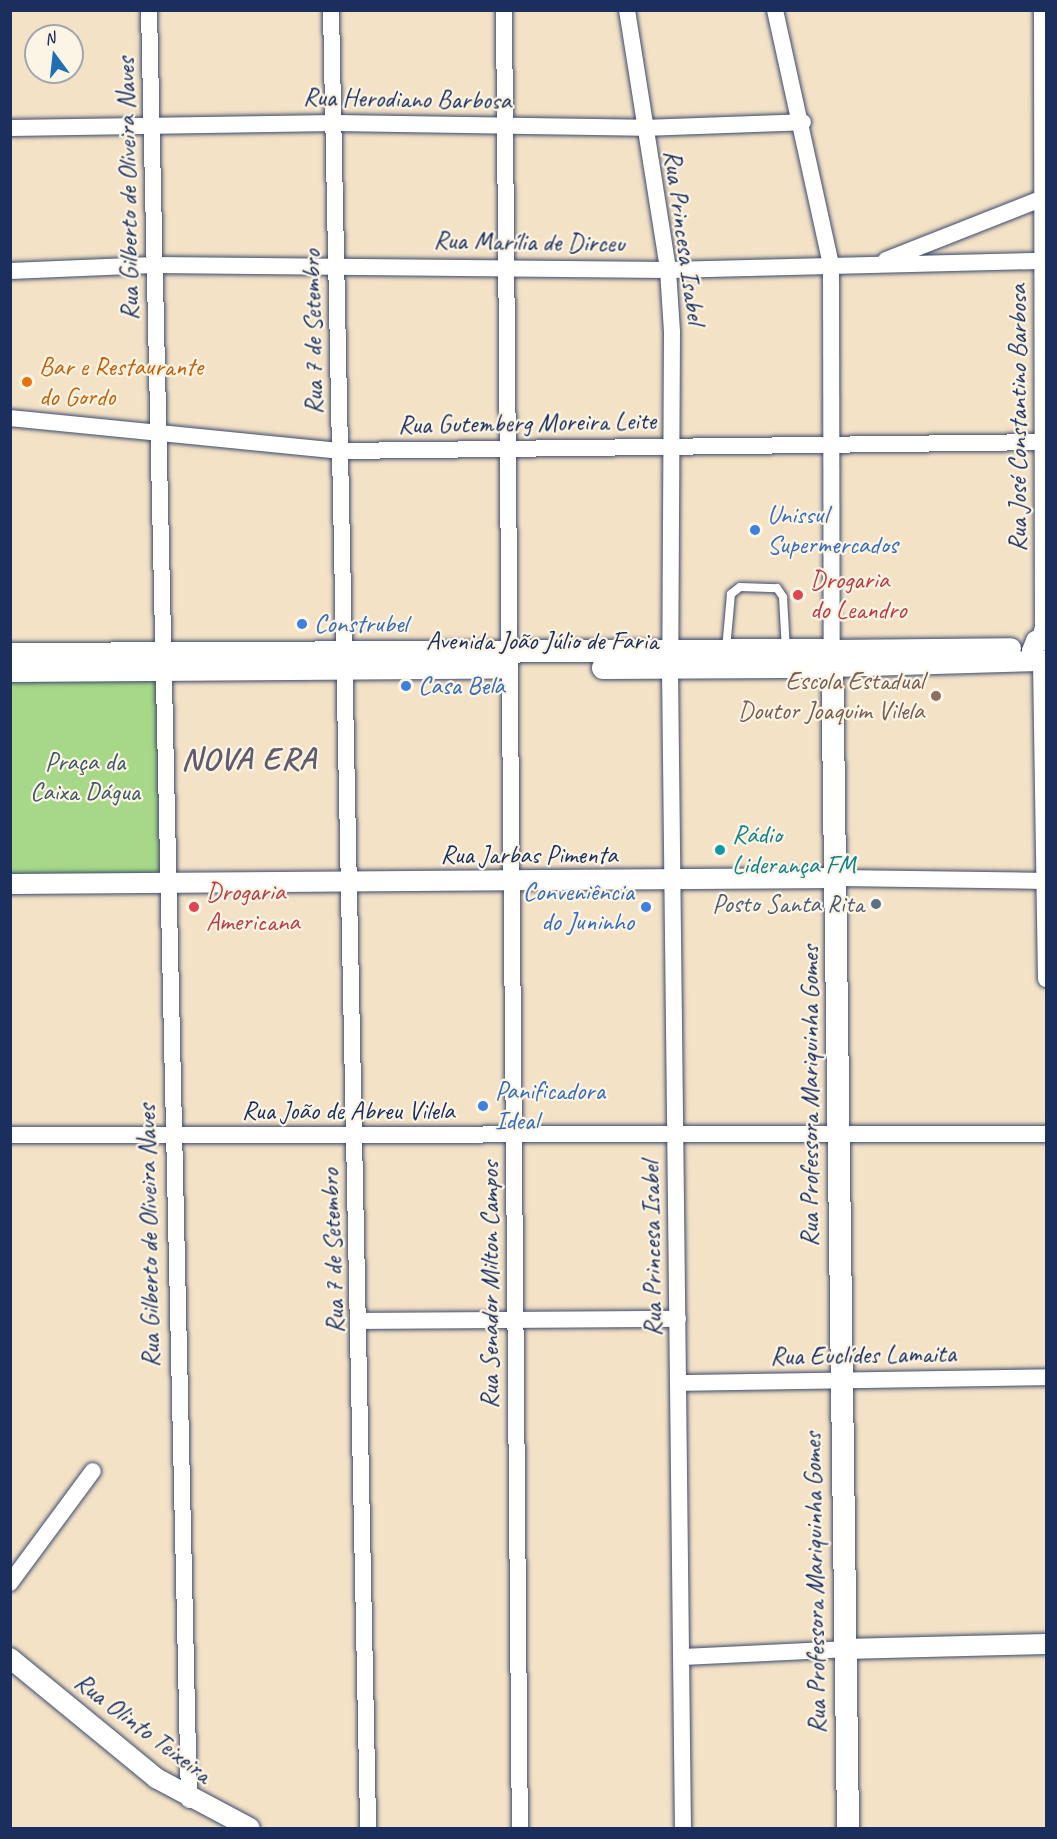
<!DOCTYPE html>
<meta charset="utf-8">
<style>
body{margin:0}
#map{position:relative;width:1057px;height:1839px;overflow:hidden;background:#f4e2c6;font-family:Caveat,sans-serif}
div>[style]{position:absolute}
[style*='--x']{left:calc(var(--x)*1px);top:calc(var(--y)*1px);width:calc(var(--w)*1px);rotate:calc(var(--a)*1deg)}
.green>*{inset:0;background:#a6d887}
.roads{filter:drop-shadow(0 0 2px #3c4a6e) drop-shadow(0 0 2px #3c4a6e)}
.service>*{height:8px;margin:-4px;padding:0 4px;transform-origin:4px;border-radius:4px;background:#fff}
.minor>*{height:16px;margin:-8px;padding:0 8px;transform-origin:8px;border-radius:8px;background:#fff}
.tertiary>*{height:20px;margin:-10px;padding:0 10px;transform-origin:10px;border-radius:10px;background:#fff}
.secondary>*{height:22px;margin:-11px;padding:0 11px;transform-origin:11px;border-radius:11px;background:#fff}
.dots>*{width:16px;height:16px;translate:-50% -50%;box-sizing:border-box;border:3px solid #fcf5e5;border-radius:50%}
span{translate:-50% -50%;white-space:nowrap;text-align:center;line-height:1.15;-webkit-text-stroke:4.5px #fcf5e5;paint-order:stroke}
.street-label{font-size:26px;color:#1b2f5e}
.food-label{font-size:26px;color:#c56008}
.left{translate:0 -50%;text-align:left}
.shop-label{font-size:26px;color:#366cbe}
.right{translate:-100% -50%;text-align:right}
.health-label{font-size:26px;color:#be3a42}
.education-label{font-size:26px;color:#785e54}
.park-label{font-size:26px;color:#3e5968}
.culture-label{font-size:26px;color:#0d838f}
.service-label{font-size:26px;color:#4e5e75}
.district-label{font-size:32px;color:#615c6d;font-weight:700;letter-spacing:1.5px}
.frame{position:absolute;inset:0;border:12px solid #1b2f5e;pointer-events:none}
.north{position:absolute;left:24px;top:24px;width:60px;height:60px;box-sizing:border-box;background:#fcf5e5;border:2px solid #a2a6af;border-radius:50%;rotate:345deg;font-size:16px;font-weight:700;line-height:24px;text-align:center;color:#1b2f5e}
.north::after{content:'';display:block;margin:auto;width:21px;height:27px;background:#1f6fb2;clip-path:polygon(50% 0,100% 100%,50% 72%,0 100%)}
</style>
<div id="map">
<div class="green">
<div style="clip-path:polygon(11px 674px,159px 676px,160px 881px,11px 878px)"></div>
</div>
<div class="roads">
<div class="service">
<div style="--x:726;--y:649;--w:55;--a:-84.8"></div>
<div style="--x:731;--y:594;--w:11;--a:-38"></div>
<div style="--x:740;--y:587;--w:37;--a:2"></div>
<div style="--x:777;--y:588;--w:11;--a:56"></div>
<div style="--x:783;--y:597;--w:53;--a:86.8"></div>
</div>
<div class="minor">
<div style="--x:149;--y:10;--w:1790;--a:88.72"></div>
<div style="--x:331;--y:10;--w:1818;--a:88.83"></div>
<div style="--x:504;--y:10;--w:1818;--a:89.5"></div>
<div style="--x:627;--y:10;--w:263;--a:81"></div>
<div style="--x:668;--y:270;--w:62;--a:86.3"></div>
<div style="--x:672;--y:332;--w:336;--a:90.3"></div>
<div style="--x:670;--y:668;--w:1160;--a:89.36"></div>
<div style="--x:775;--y:10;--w:261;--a:77.6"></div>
<div style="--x:831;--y:265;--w:385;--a:89.9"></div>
<div style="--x:1042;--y:10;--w:615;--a:89.91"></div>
<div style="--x:10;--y:128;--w:325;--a:-0.9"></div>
<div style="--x:335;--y:123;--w:308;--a:0.9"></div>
<div style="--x:643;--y:128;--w:160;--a:-2.1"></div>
<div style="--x:886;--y:260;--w:172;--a:-21.5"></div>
<div style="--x:10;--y:271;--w:144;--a:-2.4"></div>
<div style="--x:154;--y:265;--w:514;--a:0.56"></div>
<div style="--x:668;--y:270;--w:378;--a:-1.4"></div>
<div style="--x:10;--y:418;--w:333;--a:5.7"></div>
<div style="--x:341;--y:451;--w:705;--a:-0.73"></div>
<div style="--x:1041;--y:662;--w:317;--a:89.1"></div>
<div style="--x:838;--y:878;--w:208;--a:0.8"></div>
<div style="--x:10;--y:1135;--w:1036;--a:-0.06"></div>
<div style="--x:360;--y:1321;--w:318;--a:-0.4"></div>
<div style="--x:680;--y:1383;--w:366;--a:-0.9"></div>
<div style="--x:10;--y:1583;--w:139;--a:-53.5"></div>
<div style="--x:683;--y:1657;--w:161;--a:-2.8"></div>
</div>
<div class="tertiary">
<div style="--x:1042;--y:639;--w:16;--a:-76"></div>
<div style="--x:832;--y:650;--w:179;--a:-0.6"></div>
<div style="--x:1046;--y:661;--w:10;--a:-169"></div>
<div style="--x:1036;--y:659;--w:9;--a:-117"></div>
<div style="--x:1032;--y:651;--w:11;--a:-68"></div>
<div style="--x:1036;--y:641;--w:10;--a:-6"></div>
<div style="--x:832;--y:667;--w:206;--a:-1.7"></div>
<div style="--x:10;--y:884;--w:828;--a:-0.42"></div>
<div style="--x:844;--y:1649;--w:202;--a:-1.4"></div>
<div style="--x:10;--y:1658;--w:189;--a:39.4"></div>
<div style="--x:156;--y:1778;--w:106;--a:28"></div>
</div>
<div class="secondary">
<div style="--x:10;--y:654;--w:822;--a:-0.28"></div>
<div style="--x:832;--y:650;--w:1178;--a:89.22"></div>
<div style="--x:603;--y:668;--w:229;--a:-0.3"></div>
<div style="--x:10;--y:671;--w:491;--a:-0.4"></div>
</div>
</div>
<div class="dots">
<div style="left:27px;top:382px;background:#e8710a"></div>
<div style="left:755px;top:530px;background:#3f7fe0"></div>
<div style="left:798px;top:595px;background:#e0444e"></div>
<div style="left:302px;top:624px;background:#3f7fe0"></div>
<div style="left:406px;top:686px;background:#3f7fe0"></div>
<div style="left:936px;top:696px;background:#8d6e63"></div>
<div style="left:720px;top:850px;background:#0f9aa8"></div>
<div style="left:876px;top:904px;background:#5c6f8a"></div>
<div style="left:194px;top:907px;background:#e0444e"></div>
<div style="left:646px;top:907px;background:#3f7fe0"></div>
<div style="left:483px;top:1106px;background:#3f7fe0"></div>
</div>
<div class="street-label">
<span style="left:407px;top:99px;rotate:1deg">Rua Herodiano Barbosa</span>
<span style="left:128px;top:189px;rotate:-91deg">Rua Gilberto de Oliveira Naves</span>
<span style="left:684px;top:237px;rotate:82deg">Rua Princesa Isabel</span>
<span style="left:529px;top:242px;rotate:1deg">Rua Marília de Dirceu</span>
<span style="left:313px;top:332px;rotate:-91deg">Rua 7 de Setembro</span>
<span style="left:1018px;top:418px;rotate:-90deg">Rua José Constantino Barbosa</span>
<span style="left:527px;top:423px;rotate:-1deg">Rua Gutemberg Moreira Leite</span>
<span style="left:542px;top:641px">Avenida João Júlio de Faria</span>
<span style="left:529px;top:855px">Rua Jarbas Pimenta</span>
<span style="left:810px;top:1096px;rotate:-90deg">Rua Professora Mariquinha Gomes</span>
<span style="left:348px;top:1111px">Rua João de Abreu Vilela</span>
<span style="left:149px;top:1236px;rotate:-91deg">Rua Gilberto de Oliveira Naves</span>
<span style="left:652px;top:1249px;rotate:-91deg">Rua Princesa Isabel</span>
<span style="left:333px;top:1251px;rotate:-92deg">Rua 7 de Setembro</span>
<span style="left:490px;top:1285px;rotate:-90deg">Rua Senador Milton Campos</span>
<span style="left:863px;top:1355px;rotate:-1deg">Rua Euclídes Lamaita</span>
<span style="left:815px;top:1583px;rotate:-91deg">Rua Professora Mariquinha Gomes</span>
<span style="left:143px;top:1728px;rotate:37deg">Rua Olinto Teixeira</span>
</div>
<div class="food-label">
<span class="left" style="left:39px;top:382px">Bar e Restaurante<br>do Gordo</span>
</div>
<div class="shop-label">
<span class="left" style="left:767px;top:530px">Unissul<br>Supermercados</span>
<span class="left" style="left:314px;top:624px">Construbel</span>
<span class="left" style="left:418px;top:686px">Casa Bela</span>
<span class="right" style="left:634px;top:907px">Conveniência<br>do Juninho</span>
<span class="left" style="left:495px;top:1106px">Panificadora<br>Ideal</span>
</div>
<div class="health-label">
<span class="left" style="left:810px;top:595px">Drogaria<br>do Leandro</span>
<span class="left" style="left:206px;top:907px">Drogaria<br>Americana</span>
</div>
<div class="education-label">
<span class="right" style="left:924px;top:696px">Escola Estadual<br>Doutor Joaquim Vilela</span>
</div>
<div class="park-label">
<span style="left:85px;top:777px">Praça da<br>Caixa Dágua</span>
</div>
<div class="culture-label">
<span class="left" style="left:732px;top:850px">Rádio<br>Liderança FM</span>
</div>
<div class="service-label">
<span class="right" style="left:864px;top:904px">Posto Santa Rita</span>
</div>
<div class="district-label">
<span style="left:249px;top:759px">NOVA ERA</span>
</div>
<div class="frame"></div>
<div class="north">N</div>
</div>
